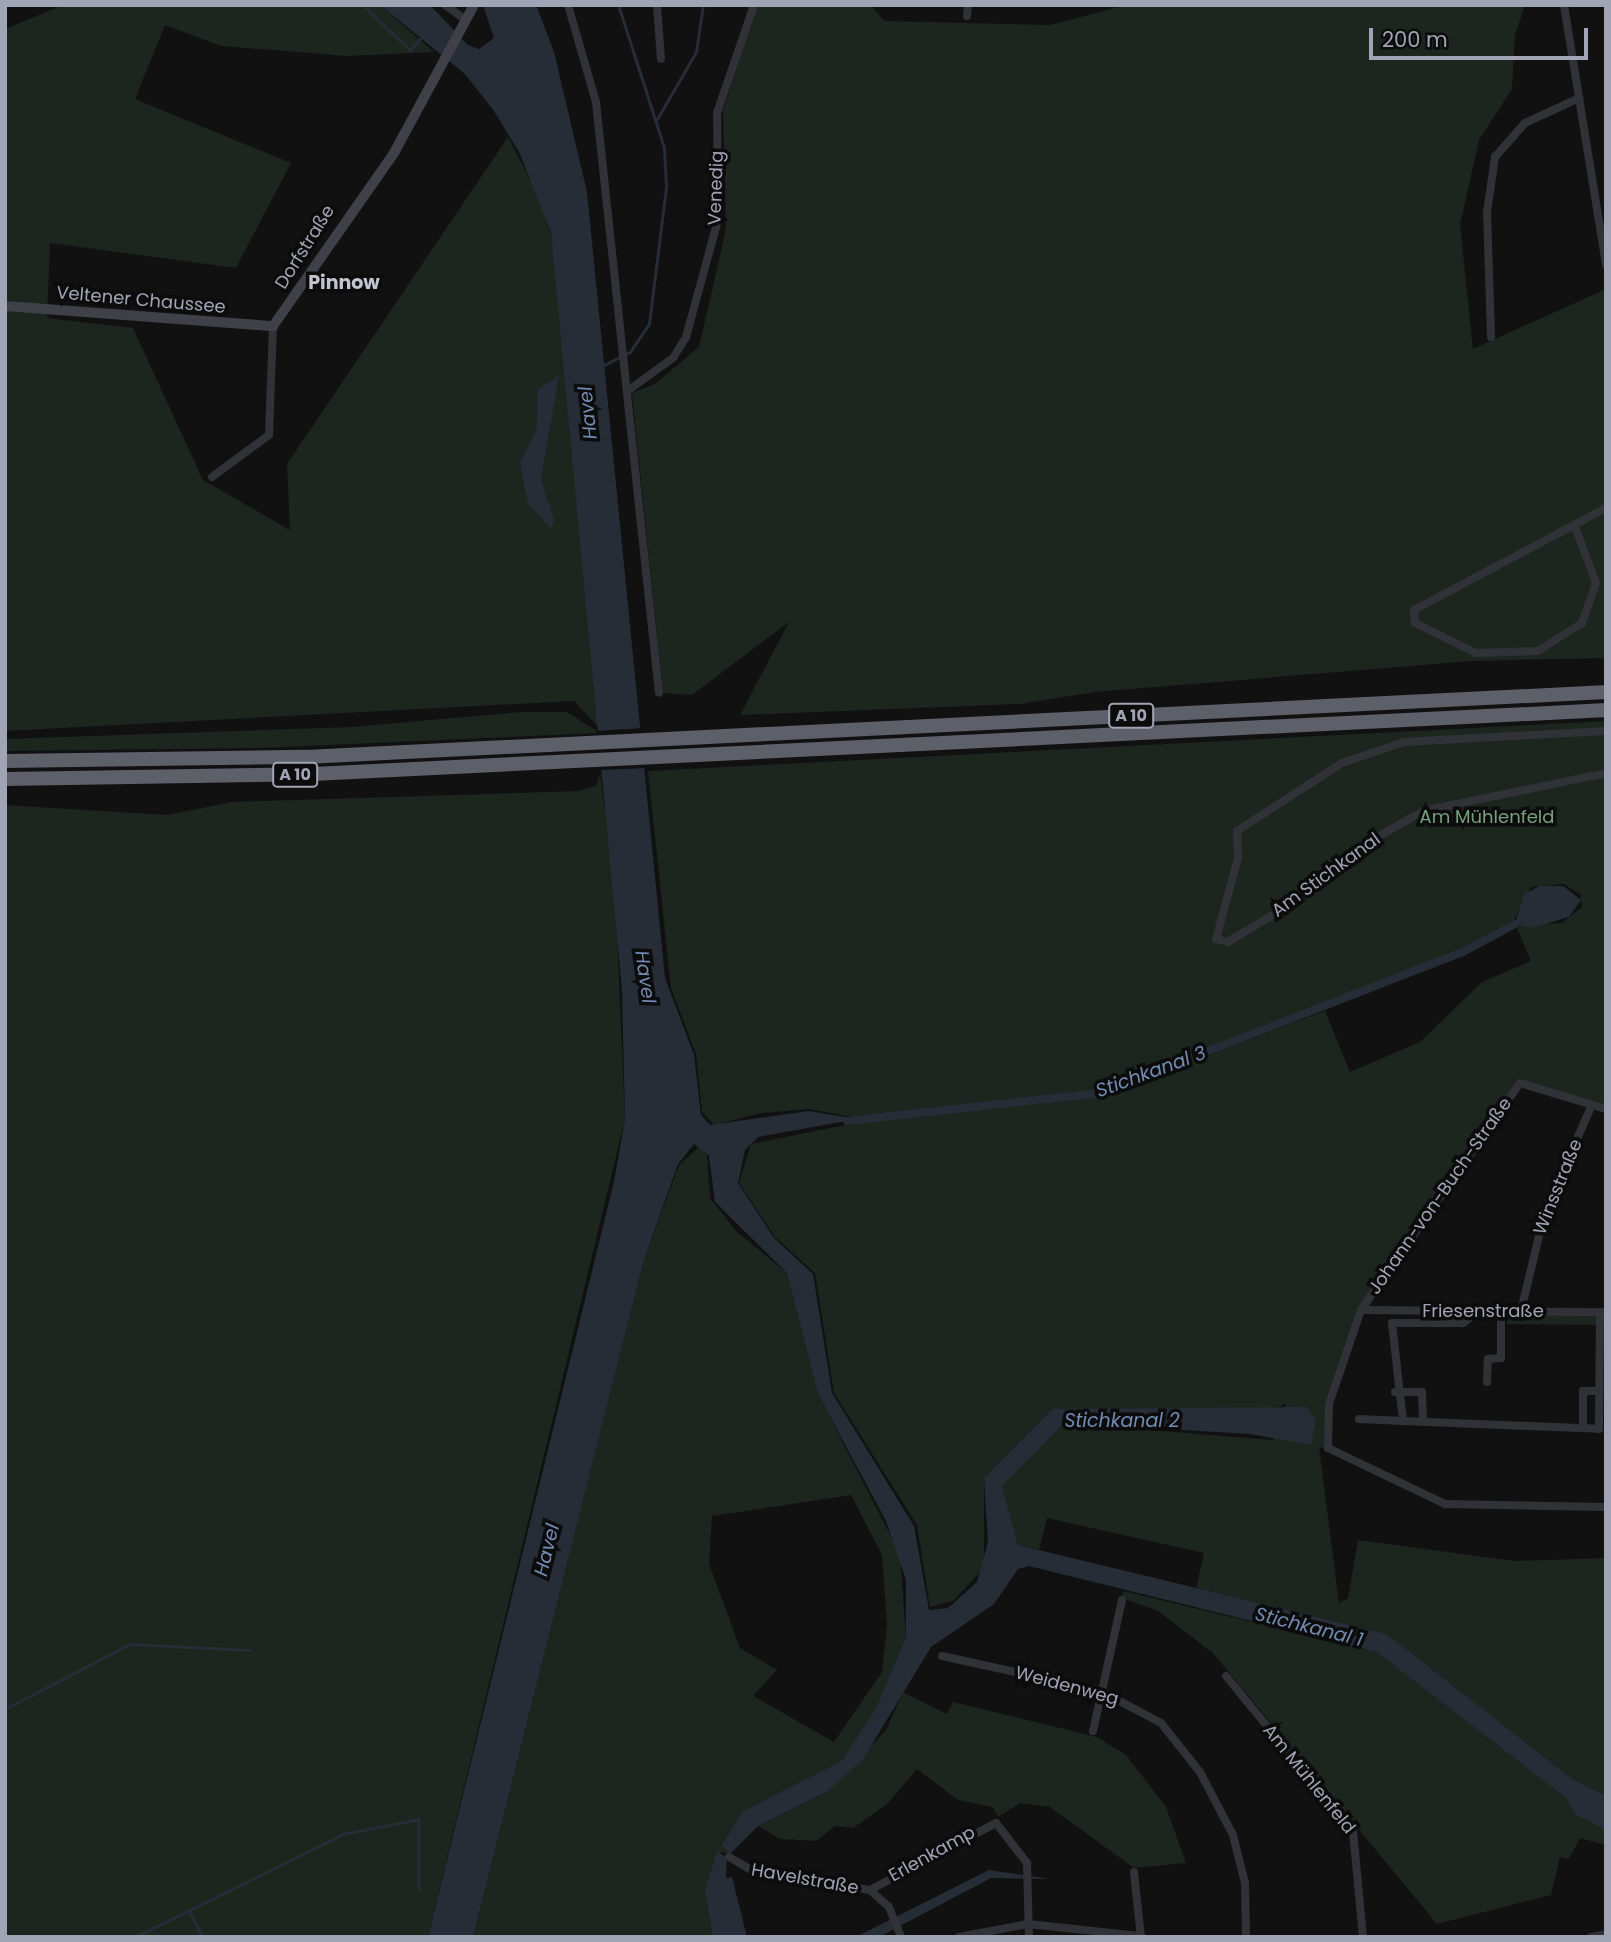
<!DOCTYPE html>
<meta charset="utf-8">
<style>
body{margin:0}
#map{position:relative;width:1611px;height:1942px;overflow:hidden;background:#111112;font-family:Poppins,sans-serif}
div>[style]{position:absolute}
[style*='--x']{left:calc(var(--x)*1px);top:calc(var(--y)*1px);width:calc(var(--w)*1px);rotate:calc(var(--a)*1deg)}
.green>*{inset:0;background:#1d251f}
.water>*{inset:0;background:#262d37}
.pier>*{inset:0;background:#111112}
.stream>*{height:2.5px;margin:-1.25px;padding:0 1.25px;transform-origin:1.25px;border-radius:1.25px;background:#262d37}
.canal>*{height:8px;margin:-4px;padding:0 4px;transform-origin:4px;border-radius:4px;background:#262d37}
.street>*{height:8px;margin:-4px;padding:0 4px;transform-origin:4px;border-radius:4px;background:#313238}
.secondary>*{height:10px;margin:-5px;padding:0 5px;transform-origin:5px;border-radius:5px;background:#3f4048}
.highway>*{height:14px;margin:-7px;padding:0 7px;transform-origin:7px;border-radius:7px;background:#5d5f69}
span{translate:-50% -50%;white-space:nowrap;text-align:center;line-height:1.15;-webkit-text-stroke:7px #0c0c0d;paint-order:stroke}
.shield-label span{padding:2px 5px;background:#0c0c0d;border:2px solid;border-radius:5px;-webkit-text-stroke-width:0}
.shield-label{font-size:16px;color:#a1a4b4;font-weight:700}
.street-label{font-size:18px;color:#a1a4b4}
.park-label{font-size:18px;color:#76a17f}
.neighbourhood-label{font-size:19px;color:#c2c4d0;font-weight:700}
.water-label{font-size:19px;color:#748cb3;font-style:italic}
.frame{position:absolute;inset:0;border:7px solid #a1a4b4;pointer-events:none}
.scale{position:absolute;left:1369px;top:28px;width:219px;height:32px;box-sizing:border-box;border:4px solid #a1a4b4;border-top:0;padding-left:9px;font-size:21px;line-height:24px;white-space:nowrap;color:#a1a4b4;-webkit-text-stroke:5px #0c0c0d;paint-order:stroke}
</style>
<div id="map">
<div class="green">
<div style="clip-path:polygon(63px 5px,380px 5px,434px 52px,348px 56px,221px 46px,165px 25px,135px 99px,291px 163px,236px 268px,50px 243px,47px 318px,133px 328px,203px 480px,290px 530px,287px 464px,508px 137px,539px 197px,555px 250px,599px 728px,574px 701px,5px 731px,5px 29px)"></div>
<div style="clip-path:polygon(757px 5px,871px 5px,884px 21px,1050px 25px,1127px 5px,1525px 5px,1515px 35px,1512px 89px,1479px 140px,1460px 225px,1473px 349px,1606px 289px,1606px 658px,1471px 661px,1095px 692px,1020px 704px,740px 715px,789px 622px,692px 695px,663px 693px,632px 393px,655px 384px,699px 347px,726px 229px,723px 110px)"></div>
<div style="clip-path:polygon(522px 712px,567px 712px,600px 733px,261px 748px,5px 751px,5px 739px,351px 727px)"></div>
<div style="clip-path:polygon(1606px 721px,1606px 1105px,1516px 1084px,1358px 1310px,1328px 1402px,1326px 1448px,1319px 1447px,1339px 1603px,1348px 1598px,1358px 1540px,1514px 1561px,1606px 1558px,1606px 1796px,1571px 1778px,1387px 1634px,1196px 1588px,1204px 1553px,1047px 1518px,1039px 1550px,1018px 1545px,1002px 1486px,1052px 1429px,1064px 1423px,1273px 1440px,1286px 1403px,1273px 1410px,1052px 1409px,984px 1478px,984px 1568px,953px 1601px,930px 1607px,917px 1525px,834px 1393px,815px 1273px,775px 1237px,739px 1183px,751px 1144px,860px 1122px,1101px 1096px,1325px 1011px,1350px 1072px,1420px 1042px,1482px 982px,1531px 961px,1516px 926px,1562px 923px,1582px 907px,1580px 894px,1564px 884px,1531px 887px,1514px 921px,1461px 950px,1100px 1091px,859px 1118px,809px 1109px,761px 1113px,714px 1125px,702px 1112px,696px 1054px,671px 988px,648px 771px)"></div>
<div style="clip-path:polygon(600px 773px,615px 889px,625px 1119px,428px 1937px,5px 1937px,5px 805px,168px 815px,232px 802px,578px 791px,596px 786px)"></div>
<div style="clip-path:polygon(evenodd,700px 1146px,707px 1156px,710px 1198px,736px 1231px,787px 1273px,818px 1394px,900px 1554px,906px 1637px,876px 1708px,842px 1762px,743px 1811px,721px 1844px,730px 1854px,717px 1852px,705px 1890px,713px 1937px,473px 1937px,643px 1263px,679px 1165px,700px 1146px,851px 1495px,882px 1555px,887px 1625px,882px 1672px,834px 1742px,753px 1696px,777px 1670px,740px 1648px,709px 1564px,712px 1516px,851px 1495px)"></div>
<div style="clip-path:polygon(1507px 1313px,1606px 1314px,1606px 1325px,1507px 1324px)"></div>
<div style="clip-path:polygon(1123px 1591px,1378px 1652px,1566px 1798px,1576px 1815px,1606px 1830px,1606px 1845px,1580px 1838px,1569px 1859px,1560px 1857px,1551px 1895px,1437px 1924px,1213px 1653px,1158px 1611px,1122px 1598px)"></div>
<div style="clip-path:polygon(903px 1692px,947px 1714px,953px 1702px,1097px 1737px,1126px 1755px,1166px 1807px,1186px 1863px,1134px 1868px,1050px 1807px,1020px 1803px,998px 1817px,993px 1807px,958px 1800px,917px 1769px,887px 1804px,853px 1828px,835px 1826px,816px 1841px,780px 1839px,758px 1826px,828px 1791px,886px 1730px)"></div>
</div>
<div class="water">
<div style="clip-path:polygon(380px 5px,430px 5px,468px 45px,479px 49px,494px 38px,483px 5px,536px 5px,554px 52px,587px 192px,665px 978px,694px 1055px,701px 1115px,710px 1125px,809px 1111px,857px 1119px,758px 1137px,745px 1150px,738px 1183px,774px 1238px,813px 1274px,832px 1393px,914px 1526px,929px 1610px,948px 1608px,977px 1582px,988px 1542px,984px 1478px,1052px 1409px,1306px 1407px,1316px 1420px,1311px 1445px,1250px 1434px,1064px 1423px,1002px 1486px,1018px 1545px,1387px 1634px,1571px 1778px,1606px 1796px,1606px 1830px,1576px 1815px,1566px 1798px,1377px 1652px,1029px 1566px,1018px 1569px,994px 1604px,931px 1647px,863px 1759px,828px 1791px,758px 1826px,730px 1854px,721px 1845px,743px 1811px,842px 1761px,876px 1708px,906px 1637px,906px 1580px,886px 1521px,818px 1394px,787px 1273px,715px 1202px,709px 1156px,694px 1144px,678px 1164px,643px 1263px,473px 1937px,428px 1937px,614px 1182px,625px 1119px,622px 990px,551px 233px,520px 154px,494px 111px,465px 74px)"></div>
<div style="clip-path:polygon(559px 375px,541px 480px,554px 520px,551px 529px,528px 503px,520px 463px,537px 428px,538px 390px)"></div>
<div style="clip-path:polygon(1563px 886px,1581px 900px,1569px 917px,1532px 928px,1515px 924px,1524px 894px,1540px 886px)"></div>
<div style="clip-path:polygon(717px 1851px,727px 1858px,726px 1878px,732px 1877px,747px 1937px,713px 1937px,705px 1890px)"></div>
<div style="clip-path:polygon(989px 1870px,1051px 1879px,991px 1878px,879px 1937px,856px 1937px)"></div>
</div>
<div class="pier">
<div style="clip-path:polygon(643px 728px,647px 768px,600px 770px,596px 731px)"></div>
</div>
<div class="stream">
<div style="--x:363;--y:5;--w:65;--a:43.8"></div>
<div style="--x:410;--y:50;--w:15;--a:-48"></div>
<div style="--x:656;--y:121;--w:80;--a:-59.9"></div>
<div style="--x:696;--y:52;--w:48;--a:-81.5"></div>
<div style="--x:604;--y:365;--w:29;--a:-27"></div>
<div style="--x:630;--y:352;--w:34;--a:-56"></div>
<div style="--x:649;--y:324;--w:138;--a:-82.9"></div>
<div style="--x:666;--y:187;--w:39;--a:-93"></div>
<div style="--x:664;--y:148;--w:150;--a:-107.8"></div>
<div style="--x:5;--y:1709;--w:141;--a:-27.5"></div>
<div style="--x:130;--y:1644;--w:119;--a:2.9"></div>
<div style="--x:189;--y:1911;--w:30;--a:62"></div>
<div style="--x:135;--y:1937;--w:232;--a:-26.3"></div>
<div style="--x:343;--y:1834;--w:77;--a:-11.2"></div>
<div style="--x:419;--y:1819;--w:70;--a:90"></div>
</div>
<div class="canal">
<div style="--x:847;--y:1121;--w:256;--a:-6.3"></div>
<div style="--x:1101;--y:1093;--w:386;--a:-21.3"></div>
<div style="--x:1461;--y:953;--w:61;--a:-28.2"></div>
</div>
<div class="street">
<div style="--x:445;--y:5;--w:26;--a:36"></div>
<div style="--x:568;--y:5;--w:101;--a:73.9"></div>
<div style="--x:596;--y:102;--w:594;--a:83.92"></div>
<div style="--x:657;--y:5;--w:54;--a:85.8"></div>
<div style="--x:1564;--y:5;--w:263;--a:80.8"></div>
<div style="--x:967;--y:16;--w:11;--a:-85"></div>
<div style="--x:1491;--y:337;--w:125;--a:-91.8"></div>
<div style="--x:1487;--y:212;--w:56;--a:-81.7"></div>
<div style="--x:1495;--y:157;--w:45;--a:-48.6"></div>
<div style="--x:1525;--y:123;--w:60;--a:-24.8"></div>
<div style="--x:630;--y:389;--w:53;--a:-35.8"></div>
<div style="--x:673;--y:358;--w:25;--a:-58"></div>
<div style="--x:686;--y:337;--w:121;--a:-74.7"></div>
<div style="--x:718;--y:220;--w:107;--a:-90.5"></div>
<div style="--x:717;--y:113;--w:114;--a:-71.1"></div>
<div style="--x:212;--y:477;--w:71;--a:-36.4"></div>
<div style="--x:269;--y:435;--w:109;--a:-87.9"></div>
<div style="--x:1575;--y:527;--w:60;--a:69.4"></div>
<div style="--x:1596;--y:583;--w:42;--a:109.3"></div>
<div style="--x:1582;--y:623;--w:52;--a:147.5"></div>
<div style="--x:1538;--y:651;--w:62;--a:178.2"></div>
<div style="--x:1476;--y:653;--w:68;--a:-153.8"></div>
<div style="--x:1415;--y:623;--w:13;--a:-94"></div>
<div style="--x:1414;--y:610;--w:217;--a:-28"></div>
<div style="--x:1606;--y:731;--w:202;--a:176.9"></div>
<div style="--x:1404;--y:742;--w:65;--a:161.3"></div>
<div style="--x:1342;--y:763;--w:125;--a:147.1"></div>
<div style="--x:1237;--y:831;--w:27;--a:88"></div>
<div style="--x:1238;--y:858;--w:84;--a:105.2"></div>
<div style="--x:1216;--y:939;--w:12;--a:14"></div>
<div style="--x:1228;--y:942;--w:68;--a:-31.1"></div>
<div style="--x:1286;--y:907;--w:93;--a:-39.3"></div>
<div style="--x:1358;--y:848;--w:75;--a:-29.6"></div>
<div style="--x:1423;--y:811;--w:187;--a:-11.7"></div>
<div style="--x:1606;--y:1109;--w:90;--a:-163.2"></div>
<div style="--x:1520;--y:1083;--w:277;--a:125"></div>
<div style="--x:1361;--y:1310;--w:99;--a:108.8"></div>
<div style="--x:1329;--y:1404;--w:44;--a:91.3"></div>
<div style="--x:1328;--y:1448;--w:130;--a:25.6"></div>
<div style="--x:1445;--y:1504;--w:161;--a:1.1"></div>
<div style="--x:1361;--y:1310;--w:245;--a:0.5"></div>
<div style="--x:1479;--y:1311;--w:20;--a:143"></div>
<div style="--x:1463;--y:1323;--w:71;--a:180"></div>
<div style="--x:1392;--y:1323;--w:99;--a:83.6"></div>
<div style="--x:1403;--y:1421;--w:196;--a:2.3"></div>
<div style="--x:1599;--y:1429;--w:117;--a:-89.5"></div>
<div style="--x:1521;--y:1311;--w:103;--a:-76.5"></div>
<div style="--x:1545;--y:1211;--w:116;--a:-66.1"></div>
<div style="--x:1487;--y:1382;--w:23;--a:-88"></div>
<div style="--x:1488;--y:1359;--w:13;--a:-4"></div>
<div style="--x:1501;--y:1358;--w:47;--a:-90"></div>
<div style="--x:1395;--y:1392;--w:27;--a:0"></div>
<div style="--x:1422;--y:1392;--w:30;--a:88"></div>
<div style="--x:1359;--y:1419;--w:44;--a:2.6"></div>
<div style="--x:1583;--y:1428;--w:37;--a:-90"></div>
<div style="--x:1583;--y:1391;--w:16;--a:0"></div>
<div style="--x:942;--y:1656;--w:163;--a:12.4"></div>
<div style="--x:1101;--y:1691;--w:68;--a:28.1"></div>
<div style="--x:1161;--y:1723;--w:63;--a:51.5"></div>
<div style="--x:1200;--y:1772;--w:71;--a:62.4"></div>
<div style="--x:1233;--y:1835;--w:49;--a:76"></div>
<div style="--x:1245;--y:1883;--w:54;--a:88.9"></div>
<div style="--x:1226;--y:1676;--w:200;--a:50.7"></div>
<div style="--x:1353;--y:1831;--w:106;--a:84.6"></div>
<div style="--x:1093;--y:1731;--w:134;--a:-77.5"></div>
<div style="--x:729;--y:1857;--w:30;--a:30"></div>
<div style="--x:755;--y:1872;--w:116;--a:8.9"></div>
<div style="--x:870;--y:1890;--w:25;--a:42"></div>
<div style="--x:889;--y:1907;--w:32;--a:68"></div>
<div style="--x:1134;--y:1872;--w:65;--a:83.9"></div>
<div style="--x:870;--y:1890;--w:143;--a:-28"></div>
<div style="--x:996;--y:1823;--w:51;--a:52.2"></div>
<div style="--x:1027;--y:1863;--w:74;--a:88.5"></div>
<div style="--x:959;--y:1937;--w:70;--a:-10.7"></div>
<div style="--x:1028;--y:1924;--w:114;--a:6.1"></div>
<div style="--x:1591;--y:1937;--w:15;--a:-11"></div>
</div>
<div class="secondary">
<div style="--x:5;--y:306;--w:269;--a:4.3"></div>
<div style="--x:273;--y:326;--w:211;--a:-55"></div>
<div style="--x:394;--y:153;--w:168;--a:-61.6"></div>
</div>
<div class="highway">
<div style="--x:5;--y:761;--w:301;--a:-0.8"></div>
<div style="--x:306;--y:757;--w:1302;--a:-2.86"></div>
<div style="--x:5;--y:779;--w:308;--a:-0.9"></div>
<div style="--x:313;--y:774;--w:1295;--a:-2.83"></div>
</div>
<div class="shield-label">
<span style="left:1131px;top:716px">A 10</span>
<span style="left:295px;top:775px">A 10</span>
</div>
<div class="street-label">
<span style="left:716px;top:188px;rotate:-88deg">Venedig</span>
<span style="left:305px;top:247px;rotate:-58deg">Dorfstraße</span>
<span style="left:141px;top:300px;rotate:5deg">Veltener Chaussee</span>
<span style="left:1326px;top:875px;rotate:-36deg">Am Stichkanal</span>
<span style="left:1558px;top:1187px;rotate:-68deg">Winsstraße</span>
<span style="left:1440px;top:1196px;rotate:-55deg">Johann-von-Buch-Straße</span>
<span style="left:1483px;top:1311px">Friesenstraße</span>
<span style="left:1067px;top:1686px;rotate:15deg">Weidenweg</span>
<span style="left:1309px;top:1779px;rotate:51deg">Am Mühlenfeld</span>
<span style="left:932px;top:1854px;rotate:-29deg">Erlenkamp</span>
<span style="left:805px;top:1879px;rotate:10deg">Havelstraße</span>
</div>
<div class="park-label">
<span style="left:1487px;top:817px">Am Mühlenfeld</span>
</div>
<div class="neighbourhood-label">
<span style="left:344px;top:283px">Pinnow</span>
</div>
<div class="water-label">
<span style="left:588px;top:413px;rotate:-96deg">Havel</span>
<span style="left:645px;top:977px;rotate:82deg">Havel</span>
<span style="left:1151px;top:1072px;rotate:-20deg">Stichkanal 3</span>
<span style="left:1122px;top:1421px">Stichkanal 2</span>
<span style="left:547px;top:1550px;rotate:-76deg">Havel</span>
<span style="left:1309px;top:1627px;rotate:14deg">Stichkanal 1</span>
</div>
<div class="frame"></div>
<div class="scale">200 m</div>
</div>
